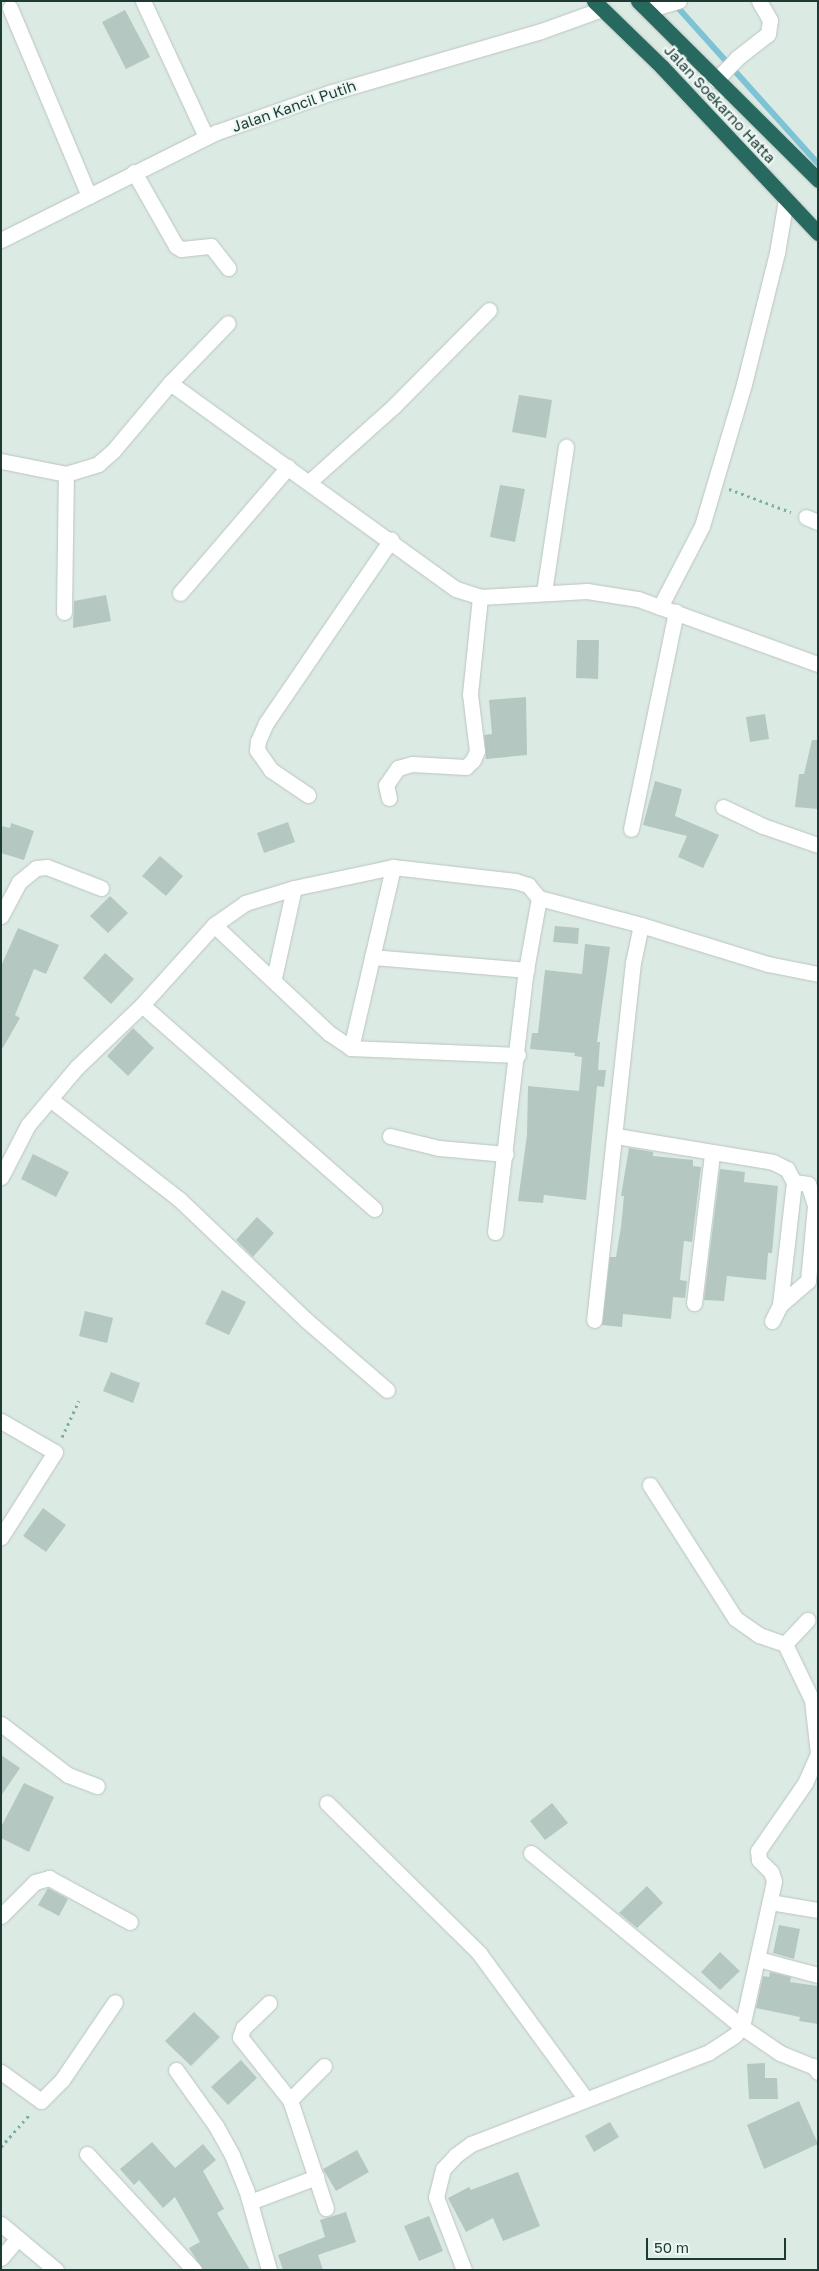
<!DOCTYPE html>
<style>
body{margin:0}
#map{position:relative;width:819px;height:2271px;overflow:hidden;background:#dceae4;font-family:"Golos Text",sans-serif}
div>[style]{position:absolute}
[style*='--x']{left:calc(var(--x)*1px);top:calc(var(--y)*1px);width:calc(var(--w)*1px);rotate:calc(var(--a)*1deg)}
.stream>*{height:5.5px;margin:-2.75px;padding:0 2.75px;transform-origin:2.75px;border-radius:2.75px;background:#7ec2d5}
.building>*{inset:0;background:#b4c7c1}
.path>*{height:3px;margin-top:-1.5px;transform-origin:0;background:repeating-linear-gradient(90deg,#7ab0a2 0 2.5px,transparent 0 6.5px)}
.roads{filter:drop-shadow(0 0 1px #bbc4c2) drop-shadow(0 0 1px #bbc4c2)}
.minor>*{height:15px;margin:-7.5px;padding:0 7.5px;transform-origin:7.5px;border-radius:7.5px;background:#fff}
.highway>*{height:15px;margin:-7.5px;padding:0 7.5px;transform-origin:7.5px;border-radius:7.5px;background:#27685f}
span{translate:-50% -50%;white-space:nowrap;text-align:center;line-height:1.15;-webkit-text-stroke:4.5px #ecf6f2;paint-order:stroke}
.street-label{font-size:15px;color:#1d3a34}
.frame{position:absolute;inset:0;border:2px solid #1d3a34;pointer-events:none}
.scale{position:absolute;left:646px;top:2238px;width:140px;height:22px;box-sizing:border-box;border:2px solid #1d3a34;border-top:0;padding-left:6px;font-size:15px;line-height:18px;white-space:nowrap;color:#1d3a34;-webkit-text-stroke:4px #ecf6f2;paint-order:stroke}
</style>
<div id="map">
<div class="stream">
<div style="--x:676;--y:5;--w:212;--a:48.1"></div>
</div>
<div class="building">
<div style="clip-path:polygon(125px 10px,150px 57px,126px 69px,102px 22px)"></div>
<div style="clip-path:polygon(519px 395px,552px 400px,546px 438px,512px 432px)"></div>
<div style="clip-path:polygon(500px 485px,525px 489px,515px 542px,490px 537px)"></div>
<div style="clip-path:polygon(106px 595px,111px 621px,73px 628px,74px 601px)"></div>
<div style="clip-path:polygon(577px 640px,599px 640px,598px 679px,576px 678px)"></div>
<div style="clip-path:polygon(526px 697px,527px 755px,486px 759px,484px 735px,492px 734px,489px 700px)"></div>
<div style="clip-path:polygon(765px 714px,769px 739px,750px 742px,746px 717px)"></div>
<div style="clip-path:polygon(812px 740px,818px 740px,818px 809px,795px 807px,799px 774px,804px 774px)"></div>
<div style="clip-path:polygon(655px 781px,682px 789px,675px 816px,719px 835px,703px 868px,678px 857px,687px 836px,643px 825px)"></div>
<div style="clip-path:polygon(288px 822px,295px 842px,264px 853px,257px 833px)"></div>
<div style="clip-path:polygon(11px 823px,34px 831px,24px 860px,1px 853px,1px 826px,10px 828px)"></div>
<div style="clip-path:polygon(160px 856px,183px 876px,166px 896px,142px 876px)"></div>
<div style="clip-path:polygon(110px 896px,128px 913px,108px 933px,90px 916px)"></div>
<div style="clip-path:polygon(555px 926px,579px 928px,578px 944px,553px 942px)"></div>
<div style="clip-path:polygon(18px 928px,59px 945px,46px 974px,34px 969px,15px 1015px,20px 1018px,1px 1051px,1px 966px)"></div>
<div style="clip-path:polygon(585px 944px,610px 947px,597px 1042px,600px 1042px,598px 1070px,606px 1070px,604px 1087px,597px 1086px,586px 1200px,544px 1195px,543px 1203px,518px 1201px,527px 1135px,528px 1086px,579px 1091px,582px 1057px,574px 1056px,575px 1053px,530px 1049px,532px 1033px,538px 1033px,545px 970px,582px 974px)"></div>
<div style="clip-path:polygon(105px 953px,134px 979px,111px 1004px,83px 978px)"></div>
<div style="clip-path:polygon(133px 1028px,154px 1048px,128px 1076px,107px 1056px)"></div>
<div style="clip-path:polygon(629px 1148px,653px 1152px,653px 1156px,693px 1160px,693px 1166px,701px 1167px,692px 1242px,684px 1241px,680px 1280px,687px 1281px,685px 1298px,673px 1297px,671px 1319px,623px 1314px,622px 1327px,602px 1325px,610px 1257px,616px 1257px,621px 1227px,624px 1196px,621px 1196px)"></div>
<div style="clip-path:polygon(33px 1154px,69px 1172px,56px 1197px,21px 1179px)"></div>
<div style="clip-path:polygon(720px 1169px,745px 1172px,744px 1182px,778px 1186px,772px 1253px,768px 1253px,766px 1280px,727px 1276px,724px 1301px,704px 1300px)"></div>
<div style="clip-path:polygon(257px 1217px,274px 1233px,253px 1257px,236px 1240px)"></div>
<div style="clip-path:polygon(222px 1290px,246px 1302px,229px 1335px,205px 1324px)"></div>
<div style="clip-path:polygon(85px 1311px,113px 1318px,107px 1343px,79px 1336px)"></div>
<div style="clip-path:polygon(111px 1372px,140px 1383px,133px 1403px,103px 1391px)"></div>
<div style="clip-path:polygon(43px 1508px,66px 1525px,46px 1552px,23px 1536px)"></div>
<div style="clip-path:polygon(1px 1755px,20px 1768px,1px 1796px)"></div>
<div style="clip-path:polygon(24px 1783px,54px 1797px,29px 1852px,1px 1838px,1px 1827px)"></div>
<div style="clip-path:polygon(552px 1803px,568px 1823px,545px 1840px,530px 1821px)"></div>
<div style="clip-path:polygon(647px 1886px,663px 1903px,637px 1928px,619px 1913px)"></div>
<div style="clip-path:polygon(48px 1888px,68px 1899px,59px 1916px,38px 1905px)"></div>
<div style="clip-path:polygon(779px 1925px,800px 1929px,794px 1959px,773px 1953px)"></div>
<div style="clip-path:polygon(720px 1952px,740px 1971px,720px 1990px,701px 1972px)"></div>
<div style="clip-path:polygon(770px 1972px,791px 1977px,790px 1982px,818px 1986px,818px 2024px,799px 2021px,800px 2017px,756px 2008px,763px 1976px,769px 1977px)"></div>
<div style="clip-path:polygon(194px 2012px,220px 2037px,191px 2066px,165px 2041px)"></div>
<div style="clip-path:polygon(241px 2060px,257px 2078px,228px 2105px,211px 2087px)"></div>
<div style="clip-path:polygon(765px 2063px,765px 2078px,777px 2078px,778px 2099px,749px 2099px,747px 2064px)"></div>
<div style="clip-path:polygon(799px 2101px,818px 2144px,764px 2169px,747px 2125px)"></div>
<div style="clip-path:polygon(610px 2122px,619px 2137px,594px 2152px,585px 2136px)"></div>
<div style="clip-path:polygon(152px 2142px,175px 2168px,203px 2144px,216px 2160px,203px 2171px,224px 2209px,217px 2213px,250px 2270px,203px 2270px,189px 2248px,200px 2242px,175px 2197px,163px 2208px,139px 2180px,134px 2185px,120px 2169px)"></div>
<div style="clip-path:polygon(357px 2150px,369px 2172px,336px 2191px,323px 2169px)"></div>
<div style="clip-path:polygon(518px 2172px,540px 2226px,503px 2241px,493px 2218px,466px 2232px,448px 2198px,469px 2187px,471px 2190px)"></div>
<div style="clip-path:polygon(346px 2212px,356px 2242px,318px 2255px,323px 2270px,283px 2270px,278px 2255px,325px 2237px,320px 2220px)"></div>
<div style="clip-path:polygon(429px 2216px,443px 2251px,419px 2261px,404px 2226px)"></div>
</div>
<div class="path">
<div style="--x:729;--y:489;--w:66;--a:20.4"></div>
<div style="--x:62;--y:1437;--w:40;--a:-65"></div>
<div style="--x:1;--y:2147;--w:44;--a:-48.7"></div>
</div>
<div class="roads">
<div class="minor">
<div style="--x:143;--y:1;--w:150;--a:65.1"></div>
<div style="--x:10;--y:8;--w:204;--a:67.2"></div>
<div style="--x:647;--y:10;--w:33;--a:-16"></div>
<div style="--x:716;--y:80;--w:30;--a:-46"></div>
<div style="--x:737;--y:58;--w:39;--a:-38"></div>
<div style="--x:768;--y:34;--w:14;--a:-82"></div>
<div style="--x:770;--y:20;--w:22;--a:-120"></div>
<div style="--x:134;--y:172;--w:85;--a:60.4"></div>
<div style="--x:176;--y:246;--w:6;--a:31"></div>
<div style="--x:181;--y:249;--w:30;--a:-6"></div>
<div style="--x:211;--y:246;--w:28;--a:52"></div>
<div style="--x:1;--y:240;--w:241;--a:-26.6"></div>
<div style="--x:217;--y:132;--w:119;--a:-19.2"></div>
<div style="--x:329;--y:93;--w:221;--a:-16.3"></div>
<div style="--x:541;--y:31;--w:65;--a:-19.8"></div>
<div style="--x:170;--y:383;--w:352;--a:35.8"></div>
<div style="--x:456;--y:589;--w:25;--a:18"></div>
<div style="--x:480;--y:597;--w:107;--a:-3.2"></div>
<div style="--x:587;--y:591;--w:52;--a:8.9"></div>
<div style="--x:638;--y:599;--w:191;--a:19.9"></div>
<div style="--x:1;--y:461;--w:66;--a:11.3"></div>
<div style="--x:66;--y:474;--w:34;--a:-17"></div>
<div style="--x:98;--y:464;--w:20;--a:-41"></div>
<div style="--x:113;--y:451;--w:89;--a:-50"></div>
<div style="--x:170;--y:383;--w:83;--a:-46"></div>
<div style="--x:309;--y:482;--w:114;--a:-41.8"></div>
<div style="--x:394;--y:406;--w:135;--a:-45.3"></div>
<div style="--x:806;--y:517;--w:13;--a:23"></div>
<div style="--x:544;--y:592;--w:147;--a:-81.4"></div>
<div style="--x:180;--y:593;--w:166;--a:-49.4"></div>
<div style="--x:660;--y:607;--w:91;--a:-62.6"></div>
<div style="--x:702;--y:526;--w:148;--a:-73.5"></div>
<div style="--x:744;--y:384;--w:135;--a:-75.9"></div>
<div style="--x:777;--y:253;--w:54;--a:-80.4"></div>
<div style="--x:64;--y:612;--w:138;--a:-89.2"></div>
<div style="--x:308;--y:795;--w:45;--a:-146"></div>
<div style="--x:271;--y:770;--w:24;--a:-125"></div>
<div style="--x:257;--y:750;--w:9;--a:-84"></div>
<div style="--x:258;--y:741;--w:20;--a:-66"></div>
<div style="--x:266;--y:723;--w:222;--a:-55.7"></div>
<div style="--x:389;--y:798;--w:13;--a:-103"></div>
<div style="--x:386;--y:785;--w:21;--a:-55"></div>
<div style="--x:398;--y:768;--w:15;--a:-16"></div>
<div style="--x:412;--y:764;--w:54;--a:3.2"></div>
<div style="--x:466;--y:767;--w:10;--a:-45"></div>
<div style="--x:473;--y:760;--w:10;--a:-66"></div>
<div style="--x:477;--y:751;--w:57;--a:-97"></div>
<div style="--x:470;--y:694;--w:98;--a:-84.1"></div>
<div style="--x:723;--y:807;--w:44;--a:25.4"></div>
<div style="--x:763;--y:826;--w:58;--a:19.1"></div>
<div style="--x:631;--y:829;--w:222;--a:-78.3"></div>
<div style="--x:1;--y:916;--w:38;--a:-62"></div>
<div style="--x:19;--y:882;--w:22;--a:-39"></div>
<div style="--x:36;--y:868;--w:11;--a:-5"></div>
<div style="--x:47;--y:867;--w:58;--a:21.3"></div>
<div style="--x:214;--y:925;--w:158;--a:43.2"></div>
<div style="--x:329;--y:1033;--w:27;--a:34"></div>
<div style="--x:351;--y:1048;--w:167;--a:2.4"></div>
<div style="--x:641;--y:925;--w:133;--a:17.1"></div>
<div style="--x:768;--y:964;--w:51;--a:11.3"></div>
<div style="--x:372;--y:957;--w:155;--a:4.8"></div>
<div style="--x:274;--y:978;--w:92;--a:-77.5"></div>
<div style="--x:142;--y:1005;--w:309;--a:41.3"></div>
<div style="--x:351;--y:1048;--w:186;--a:-76.9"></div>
<div style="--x:50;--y:1099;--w:165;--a:37.8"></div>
<div style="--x:180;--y:1200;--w:174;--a:43.6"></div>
<div style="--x:306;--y:1320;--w:107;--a:40.8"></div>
<div style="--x:390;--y:1136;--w:50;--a:13.8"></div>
<div style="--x:439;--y:1148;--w:67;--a:5.1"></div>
<div style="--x:616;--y:1136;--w:159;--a:9.4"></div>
<div style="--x:773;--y:1162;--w:16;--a:27"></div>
<div style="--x:787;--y:1169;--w:15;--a:62"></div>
<div style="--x:794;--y:1182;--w:124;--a:96.5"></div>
<div style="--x:1;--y:1177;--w:59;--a:-62.6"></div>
<div style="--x:28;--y:1125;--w:76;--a:-49.8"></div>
<div style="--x:77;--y:1067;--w:90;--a:-43.6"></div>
<div style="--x:142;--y:1005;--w:108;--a:-48"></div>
<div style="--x:214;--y:925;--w:38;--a:-35"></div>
<div style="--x:245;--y:903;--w:51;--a:-17"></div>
<div style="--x:294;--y:888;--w:101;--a:-12"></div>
<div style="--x:393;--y:867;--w:123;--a:6.5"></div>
<div style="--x:515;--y:881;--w:14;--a:17"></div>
<div style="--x:528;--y:885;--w:17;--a:50"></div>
<div style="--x:539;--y:898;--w:106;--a:14.8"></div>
<div style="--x:641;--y:925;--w:38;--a:102"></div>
<div style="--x:633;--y:962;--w:360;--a:96.2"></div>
<div style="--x:495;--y:1232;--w:264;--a:-83.3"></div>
<div style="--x:526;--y:970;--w:73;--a:-79.8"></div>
<div style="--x:694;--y:1303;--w:150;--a:-83.1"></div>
<div style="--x:772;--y:1321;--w:18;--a:-63"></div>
<div style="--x:780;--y:1305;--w:37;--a:-41"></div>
<div style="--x:808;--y:1281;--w:76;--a:-84.7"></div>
<div style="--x:815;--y:1205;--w:22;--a:-108"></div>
<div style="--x:808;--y:1184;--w:14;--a:-172"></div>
<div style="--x:1;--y:1421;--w:62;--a:29.9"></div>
<div style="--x:55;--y:1452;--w:101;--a:122.4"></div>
<div style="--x:785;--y:1644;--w:33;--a:-47"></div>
<div style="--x:1;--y:1724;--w:84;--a:37.3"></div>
<div style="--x:68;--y:1775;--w:31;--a:21"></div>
<div style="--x:327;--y:1803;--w:214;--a:44.6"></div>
<div style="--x:479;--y:1953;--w:181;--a:53.8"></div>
<div style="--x:531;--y:1853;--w:273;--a:39.5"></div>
<div style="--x:742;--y:2027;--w:46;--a:34.4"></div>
<div style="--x:780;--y:2053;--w:35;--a:22"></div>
<div style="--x:813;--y:2066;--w:8;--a:50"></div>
<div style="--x:770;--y:1902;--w:49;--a:9.5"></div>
<div style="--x:1;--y:1916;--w:48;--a:-45"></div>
<div style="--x:35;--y:1882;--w:15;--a:-16"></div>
<div style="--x:49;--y:1878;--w:92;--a:28.5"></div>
<div style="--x:758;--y:1959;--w:62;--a:14.9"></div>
<div style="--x:269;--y:2003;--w:36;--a:136"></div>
<div style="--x:243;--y:2028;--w:9;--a:108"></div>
<div style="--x:240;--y:2037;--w:80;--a:51.6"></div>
<div style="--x:290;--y:2100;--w:114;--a:71.6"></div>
<div style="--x:176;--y:2070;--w:69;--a:54.5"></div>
<div style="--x:216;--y:2126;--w:33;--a:61"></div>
<div style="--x:232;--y:2155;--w:37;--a:68"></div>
<div style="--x:246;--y:2189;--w:84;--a:74.1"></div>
<div style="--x:1;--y:2072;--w:49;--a:35.9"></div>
<div style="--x:41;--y:2101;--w:30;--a:-45"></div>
<div style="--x:62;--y:2080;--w:94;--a:-55.8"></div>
<div style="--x:290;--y:2100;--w:48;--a:-45"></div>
<div style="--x:87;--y:2154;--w:158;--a:47.3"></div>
<div style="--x:250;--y:2202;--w:71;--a:-20.7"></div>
<div style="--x:1;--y:2224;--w:72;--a:39.9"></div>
<div style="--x:1;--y:2258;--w:26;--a:-50"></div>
<div style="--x:464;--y:2270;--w:78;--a:-111"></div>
<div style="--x:436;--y:2197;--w:29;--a:-76"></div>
<div style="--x:443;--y:2169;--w:19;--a:-47"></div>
<div style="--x:456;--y:2155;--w:19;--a:-36"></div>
<div style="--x:471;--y:2144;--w:255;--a:-21.1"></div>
<div style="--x:709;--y:2052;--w:30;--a:-33"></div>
<div style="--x:734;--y:2036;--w:12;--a:-48"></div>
<div style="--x:742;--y:2027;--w:149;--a:-77.6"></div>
<div style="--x:774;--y:1881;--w:9;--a:-108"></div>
<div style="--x:771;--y:1872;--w:17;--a:-135"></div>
<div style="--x:759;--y:1860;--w:9;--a:-96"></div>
<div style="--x:758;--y:1851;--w:83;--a:-55.3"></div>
<div style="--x:805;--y:1783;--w:32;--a:-66"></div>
<div style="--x:818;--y:1754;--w:54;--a:-96.3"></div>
<div style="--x:812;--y:1700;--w:62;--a:-115.7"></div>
<div style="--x:785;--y:1644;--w:28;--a:-161"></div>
<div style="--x:759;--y:1635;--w:29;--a:-145"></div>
<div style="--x:735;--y:1618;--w:158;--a:-122.6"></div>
</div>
<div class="highway">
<div style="--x:594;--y:1;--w:95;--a:44.1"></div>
<div style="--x:662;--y:67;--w:228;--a:46.8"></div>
<div style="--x:638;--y:1;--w:254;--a:44.8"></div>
</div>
</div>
<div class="street-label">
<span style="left:720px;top:104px;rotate:47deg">Jalan Soekarno Hatta</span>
<span style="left:294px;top:106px;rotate:-19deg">Jalan Kancil Putih</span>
</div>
<div class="frame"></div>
<div class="scale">50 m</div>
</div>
